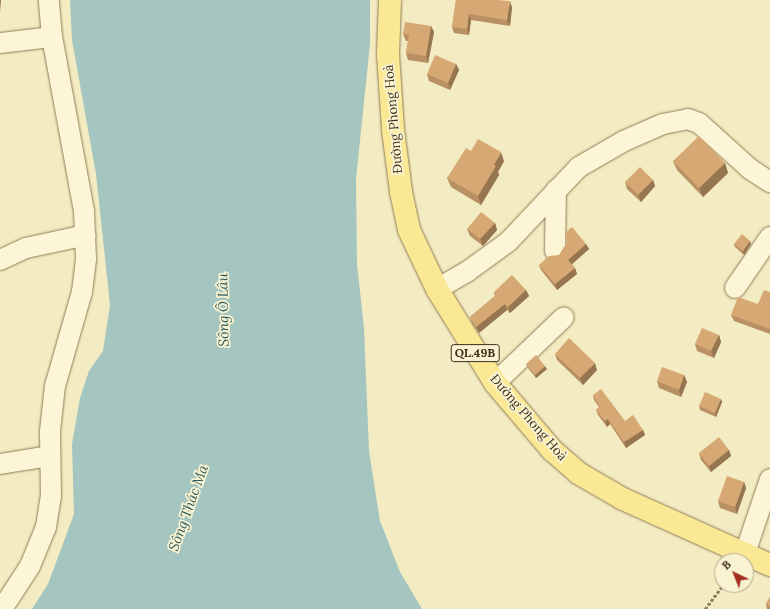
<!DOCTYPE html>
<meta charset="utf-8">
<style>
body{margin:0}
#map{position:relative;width:770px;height:609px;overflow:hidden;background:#f3ebc1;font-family:Lora,serif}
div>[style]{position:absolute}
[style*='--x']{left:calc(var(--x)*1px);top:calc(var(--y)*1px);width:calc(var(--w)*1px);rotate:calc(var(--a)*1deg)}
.water>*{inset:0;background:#a4c5c0}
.path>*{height:2.5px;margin-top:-1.25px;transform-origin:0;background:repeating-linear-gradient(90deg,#8f7c56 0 3px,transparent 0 5px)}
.roads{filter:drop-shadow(0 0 1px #8f7c56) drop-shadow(0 0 1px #8f7c56)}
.street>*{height:20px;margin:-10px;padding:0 10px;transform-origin:10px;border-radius:10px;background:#fcf6d6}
.primary>*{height:22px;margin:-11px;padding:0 11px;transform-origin:11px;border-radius:11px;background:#fae895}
.wall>*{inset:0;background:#b89063}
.shaded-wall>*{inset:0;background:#967650}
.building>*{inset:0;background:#d6a873}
span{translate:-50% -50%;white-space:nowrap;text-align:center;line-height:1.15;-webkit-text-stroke:3.5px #f9f3d2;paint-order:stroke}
.shield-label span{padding:1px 3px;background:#f9f3d2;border:1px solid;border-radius:3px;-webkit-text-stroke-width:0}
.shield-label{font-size:12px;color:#3d301c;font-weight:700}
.street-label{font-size:13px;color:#3d301c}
.water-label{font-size:14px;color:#2a5b5f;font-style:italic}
.north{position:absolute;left:714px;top:553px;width:40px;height:40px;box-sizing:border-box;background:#f9f3d2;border:1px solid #aea589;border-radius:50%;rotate:317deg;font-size:11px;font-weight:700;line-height:16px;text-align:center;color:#3d301c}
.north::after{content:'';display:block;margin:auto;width:14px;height:18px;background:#a52f1f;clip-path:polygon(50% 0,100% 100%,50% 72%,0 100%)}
</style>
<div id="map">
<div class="water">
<div style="clip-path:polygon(70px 0,370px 0,370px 44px,356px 179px,357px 264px,364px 328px,369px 451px,380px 521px,400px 572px,422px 609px,32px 609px,48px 584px,74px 514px,72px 444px,80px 398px,89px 371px,103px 351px,110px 305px,96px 174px,72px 40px)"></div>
</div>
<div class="path">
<div style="--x:705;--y:609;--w:30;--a:-53"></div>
</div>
<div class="roads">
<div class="street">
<div style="--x:0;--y:43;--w:52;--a:-6.6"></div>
<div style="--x:555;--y:251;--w:61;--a:-89.1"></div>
<div style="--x:0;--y:260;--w:29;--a:-25"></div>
<div style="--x:26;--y:248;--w:61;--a:-12.2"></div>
<div style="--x:735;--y:288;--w:62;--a:-55.5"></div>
<div style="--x:437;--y:289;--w:36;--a:-30"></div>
<div style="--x:468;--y:271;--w:49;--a:-35.9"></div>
<div style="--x:508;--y:242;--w:103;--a:-46.6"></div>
<div style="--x:579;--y:167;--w:52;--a:-30"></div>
<div style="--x:624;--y:141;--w:43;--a:-23.6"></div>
<div style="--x:663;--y:124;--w:25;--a:-11"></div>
<div style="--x:688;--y:119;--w:12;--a:20"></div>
<div style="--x:699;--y:123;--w:69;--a:42"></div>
<div style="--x:750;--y:169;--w:24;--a:33"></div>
<div style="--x:495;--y:383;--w:95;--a:-43.7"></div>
<div style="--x:0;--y:464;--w:51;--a:-9.1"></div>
<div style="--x:745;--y:553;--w:78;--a:-71.3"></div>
<div style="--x:2;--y:609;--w:51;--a:-56.9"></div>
<div style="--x:30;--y:566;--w:42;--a:-67.7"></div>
<div style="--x:46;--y:527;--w:30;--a:-81"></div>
<div style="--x:51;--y:497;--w:66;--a:-90.9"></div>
<div style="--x:50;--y:431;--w:45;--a:-83.7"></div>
<div style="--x:55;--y:386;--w:98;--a:-74"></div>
<div style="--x:82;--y:292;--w:33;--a:-83"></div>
<div style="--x:86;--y:259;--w:48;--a:-92.4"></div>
<div style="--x:84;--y:211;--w:177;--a:-100.4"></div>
<div style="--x:52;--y:37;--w:37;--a:-95"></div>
</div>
<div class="primary">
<div style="--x:390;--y:0;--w:54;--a:92.1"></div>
<div style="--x:388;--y:54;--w:76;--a:86.2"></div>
<div style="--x:393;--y:130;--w:63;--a:82.6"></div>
<div style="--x:401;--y:192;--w:39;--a:78"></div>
<div style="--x:409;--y:230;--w:65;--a:64.6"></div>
<div style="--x:437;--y:289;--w:110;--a:58.3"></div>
<div style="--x:495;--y:383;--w:88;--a:49.6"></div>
<div style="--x:552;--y:450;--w:35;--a:41"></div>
<div style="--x:578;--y:473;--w:52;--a:30"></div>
<div style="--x:623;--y:499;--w:161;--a:24.2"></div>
</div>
</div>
<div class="wall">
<div style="clip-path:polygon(456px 0,512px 7px,510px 26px,471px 20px,469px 35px,454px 33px,452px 27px)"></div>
<div style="clip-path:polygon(431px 26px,434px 32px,428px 63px,408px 60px,406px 53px,408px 41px,406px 41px,403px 34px)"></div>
<div style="clip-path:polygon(456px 64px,459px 70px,450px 90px,429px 81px,427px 74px)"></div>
<div style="clip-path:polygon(471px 151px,504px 161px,498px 172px,499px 175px,481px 205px,451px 187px,447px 178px)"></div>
<div style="clip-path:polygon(673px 161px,725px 163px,728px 173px,703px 197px,677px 170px)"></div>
<div style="clip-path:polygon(653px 180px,655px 186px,641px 202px,627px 189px,625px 182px)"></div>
<div style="clip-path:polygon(495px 223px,497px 230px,483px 246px,470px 236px,467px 229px)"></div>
<div style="clip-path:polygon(750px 241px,751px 244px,744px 255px,735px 247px,734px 244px)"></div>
<div style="clip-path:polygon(586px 244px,589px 249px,572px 264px,575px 268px,577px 274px,557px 290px,541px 270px,539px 265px,559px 255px)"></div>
<div style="clip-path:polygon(526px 290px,529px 296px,510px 313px,507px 310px,479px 333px,472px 323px,470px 317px,495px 296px,494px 292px)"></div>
<div style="clip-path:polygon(770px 292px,770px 334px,734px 321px,731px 315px,758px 304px)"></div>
<div style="clip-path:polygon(719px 335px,721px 342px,714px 358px,697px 351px,695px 344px)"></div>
<div style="clip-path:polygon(555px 354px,597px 370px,583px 385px,557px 360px)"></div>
<div style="clip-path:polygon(526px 364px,547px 369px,536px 378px,528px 368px)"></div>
<div style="clip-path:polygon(684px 375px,687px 382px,681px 397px,659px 388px,657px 381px)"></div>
<div style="clip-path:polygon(593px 395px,625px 421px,643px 430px,645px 435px,626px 448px,610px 424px,607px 427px,598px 415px,596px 410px,599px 407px,594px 400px)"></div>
<div style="clip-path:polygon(721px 399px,722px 402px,716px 417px,700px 410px,699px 406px)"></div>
<div style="clip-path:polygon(729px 450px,731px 456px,711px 472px,701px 460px,699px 453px)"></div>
<div style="clip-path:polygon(744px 482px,746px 488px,737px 514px,720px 508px,718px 501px)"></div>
<div style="clip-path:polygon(770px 597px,770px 609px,767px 609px,766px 604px)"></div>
</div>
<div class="shaded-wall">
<div style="clip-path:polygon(0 0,1px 0,0 13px)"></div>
<div style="clip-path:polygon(510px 1px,512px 7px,510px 26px,507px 20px)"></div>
<div style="clip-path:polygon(469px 14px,471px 20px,469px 35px,467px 29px)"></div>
<div style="clip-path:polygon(431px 26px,434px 32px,428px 63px,426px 56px)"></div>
<div style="clip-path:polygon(456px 64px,459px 70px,450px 90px,448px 83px)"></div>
<div style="clip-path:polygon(501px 152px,504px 161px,498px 172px,499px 175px,481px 205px,478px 196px)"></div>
<div style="clip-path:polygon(725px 163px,728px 173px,703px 197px,699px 188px)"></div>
<div style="clip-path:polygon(653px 180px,655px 186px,641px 202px,638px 195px)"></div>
<div style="clip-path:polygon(495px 223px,497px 230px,483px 246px,480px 239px)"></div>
<div style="clip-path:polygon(750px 241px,751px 244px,744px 255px,743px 251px)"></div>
<div style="clip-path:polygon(586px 244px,589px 249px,570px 266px,568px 260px)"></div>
<div style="clip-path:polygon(575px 268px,577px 274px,557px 290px,555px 284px)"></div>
<div style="clip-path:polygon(526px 290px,529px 296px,510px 313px,508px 307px)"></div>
<div style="clip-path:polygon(505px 304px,507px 310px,479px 333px,476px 327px)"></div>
<div style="clip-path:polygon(719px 335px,721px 342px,714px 358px,711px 351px)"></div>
<div style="clip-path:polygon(595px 363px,597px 370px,583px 385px,580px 378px)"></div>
<div style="clip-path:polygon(545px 366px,547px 369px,536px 378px,535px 375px)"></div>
<div style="clip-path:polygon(684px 375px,687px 382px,681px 397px,679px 390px)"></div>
<div style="clip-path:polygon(721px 399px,722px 402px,716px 417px,715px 413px)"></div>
<div style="clip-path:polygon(608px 419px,610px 424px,607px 427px,605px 421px)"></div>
<div style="clip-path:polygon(643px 430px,645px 435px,626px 448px,624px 442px)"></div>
<div style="clip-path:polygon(729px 450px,731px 456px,711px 472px,709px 466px)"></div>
<div style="clip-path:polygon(744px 482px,746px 488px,737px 514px,735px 507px)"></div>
</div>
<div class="building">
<div style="clip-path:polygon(456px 0,497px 0,510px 1px,507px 20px,469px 14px,467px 29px,452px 27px)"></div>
<div style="clip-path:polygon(405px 22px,431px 26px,426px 56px,406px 53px,409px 35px,403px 34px)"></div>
<div style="clip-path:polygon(435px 55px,456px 64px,448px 83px,427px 74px)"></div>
<div style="clip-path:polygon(699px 136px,725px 163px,699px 188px,673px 161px)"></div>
<div style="clip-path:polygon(478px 139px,501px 152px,494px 165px,496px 166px,478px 196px,447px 178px,466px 148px,471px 151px)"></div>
<div style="clip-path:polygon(640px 167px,653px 180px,638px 195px,625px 182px)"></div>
<div style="clip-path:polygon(481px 212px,495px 223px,480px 239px,467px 229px)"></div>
<div style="clip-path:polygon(572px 227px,586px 244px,568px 260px,575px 268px,555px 284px,539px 265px,549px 256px,559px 255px,567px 242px,565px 233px)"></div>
<div style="clip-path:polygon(742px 234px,750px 241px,743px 251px,734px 244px)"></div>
<div style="clip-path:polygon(512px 275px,526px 290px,508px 307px,505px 304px,476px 327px,470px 317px,496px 295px,494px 292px)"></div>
<div style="clip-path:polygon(764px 290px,770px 292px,770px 329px,731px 315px,738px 297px,758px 304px)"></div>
<div style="clip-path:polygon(702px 328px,719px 335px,711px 351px,695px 344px)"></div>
<div style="clip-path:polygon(569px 338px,595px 363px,580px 378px,555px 354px)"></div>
<div style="clip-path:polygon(536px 355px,545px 366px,535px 375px,526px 364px)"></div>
<div style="clip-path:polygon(662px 367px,684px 375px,679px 390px,657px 381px)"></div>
<div style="clip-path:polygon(601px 389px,625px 421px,633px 415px,643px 430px,624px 442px,608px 419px,605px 421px,596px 410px,600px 407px,593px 395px)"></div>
<div style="clip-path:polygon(705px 392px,721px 399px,715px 413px,699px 406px)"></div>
<div style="clip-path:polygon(719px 437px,729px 450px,709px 466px,699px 453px)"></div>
<div style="clip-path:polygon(727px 476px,744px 482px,735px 507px,718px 501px)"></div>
<div style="clip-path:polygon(770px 597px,770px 607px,766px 604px)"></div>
</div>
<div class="shield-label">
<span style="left:475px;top:353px">QL.49B</span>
</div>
<div class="street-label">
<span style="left:394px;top:119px;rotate:-95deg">Đường Phong Hoà</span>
<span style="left:528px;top:418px;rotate:49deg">Đường Phong Hoà</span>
</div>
<div class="water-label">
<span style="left:223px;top:310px;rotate:-91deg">Sông Ô Lâu</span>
<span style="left:188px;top:508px;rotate:-70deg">Sông Thác Ma</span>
</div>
<div class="north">B</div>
</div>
